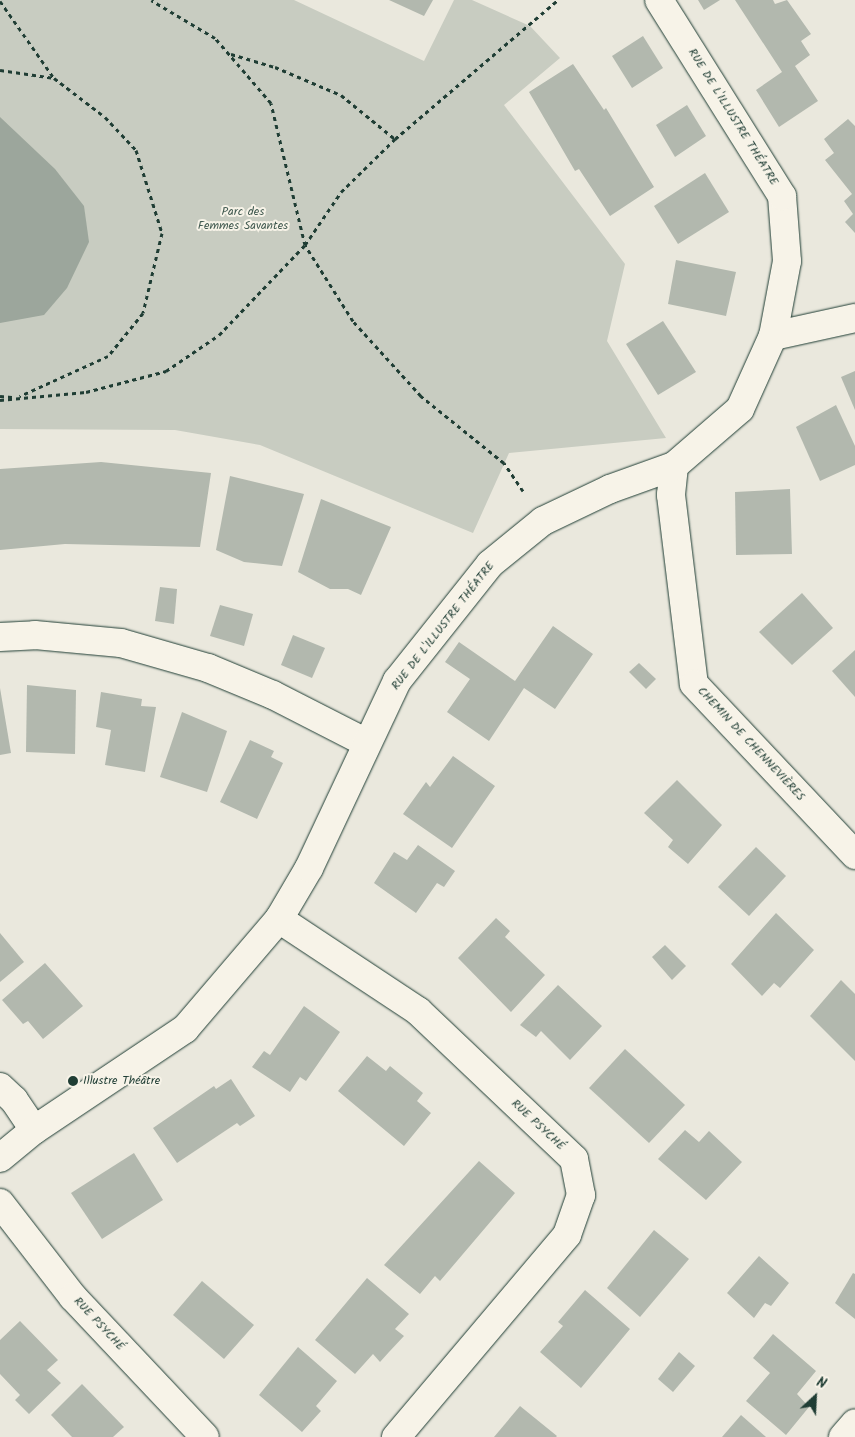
<!DOCTYPE html>
<meta charset="utf-8">
<style>
body{margin:0}
#map{position:relative;width:855px;height:1437px;overflow:hidden;background:#eae8dd;font-family:Kalam,sans-serif}
div>[style]{position:absolute}
[style*='--x']{left:calc(var(--x)*1px);top:calc(var(--y)*1px);width:calc(var(--w)*1px);rotate:calc(var(--a)*1deg)}
.green>*{inset:0;background:#c8ccc1}
.water>*{inset:0;background:#9ca69c}
.building>*{inset:0;background:#b2b8ae}
.path>*{height:3px;margin-top:-1.5px;transform-origin:0;background:repeating-linear-gradient(90deg,#1f3d34 0 4px,transparent 0 8px)}
.roads{filter:drop-shadow(0 0 1px #1f3d34) drop-shadow(0 0 1px #1f3d34)}
.street>*{height:28px;margin:-14px;padding:0 14px;transform-origin:14px;border-radius:14px;background:#f7f3e8}
.dots>*{width:14px;height:14px;translate:-50% -50%;box-sizing:border-box;border:2px solid #f7f3e8;border-radius:50%}
span{translate:-50% -50%;white-space:nowrap;text-align:center;line-height:1.15;-webkit-text-stroke:4px #f7f3e8;paint-order:stroke}
.street-label{font-size:12px;color:#1f3d34}
.park-label{font-size:12px;color:#415a50}
.poi-label{font-size:12px;color:#1f3d34}
.left{translate:0 -50%;text-align:left}
.north{position:absolute;left:790px;top:1372px;width:50px;height:50px;-webkit-text-stroke:4px #f7f3e8;paint-order:stroke;rotate:25deg;font-size:14px;font-weight:700;line-height:20px;text-align:center;color:#1f3d34}
.north::after{content:'';display:block;margin:auto;width:18px;height:22px;background:#1f3d34;clip-path:polygon(50% 0,100% 100%,50% 72%,0 100%)}
</style>
<div id="map">
<div class="green">
<div style="clip-path:polygon(0 0,294px 0,424px 61px,454px 0,472px 0,530px 26px,560px 58px,504px 105px,625px 264px,607px 341px,666px 438px,509px 453px,473px 533px,260px 445px,175px 430px,0 429px)"></div>
</div>
<div class="water">
<div style="clip-path:polygon(0 117px,55px 169px,84px 206px,89px 242px,67px 288px,44px 315px,0 323px)"></div>
</div>
<div class="building">
<div style="clip-path:polygon(389px 0,433px 0,424px 16px)"></div>
<div style="clip-path:polygon(698px 0,720px 0,704px 10px)"></div>
<div style="clip-path:polygon(735px 0,773px 0,775px 4px,787px 0,811px 34px,801px 41px,810px 55px,795px 66px,818px 101px,779px 127px,756px 90px,782px 72px)"></div>
<div style="clip-path:polygon(643px 36px,663px 68px,632px 88px,612px 56px)"></div>
<div style="clip-path:polygon(573px 64px,604px 110px,606px 108px,654px 187px,610px 216px,579px 169px,575px 171px,529px 92px)"></div>
<div style="clip-path:polygon(687px 105px,706px 136px,675px 157px,656px 125px)"></div>
<div style="clip-path:polygon(848px 119px,855px 126px,855px 233px,845px 222px,853px 214px,844px 201px,852px 194px,825px 160px,834px 153px,824px 139px)"></div>
<div style="clip-path:polygon(705px 173px,729px 212px,678px 244px,654px 206px)"></div>
<div style="clip-path:polygon(676px 260px,736px 272px,726px 316px,668px 304px)"></div>
<div style="clip-path:polygon(663px 321px,696px 372px,658px 395px,626px 344px)"></div>
<div style="clip-path:polygon(855px 371px,855px 410px,841px 377px)"></div>
<div style="clip-path:polygon(836px 405px,855px 446px,855px 465px,820px 481px,796px 427px)"></div>
<div style="clip-path:polygon(101px 462px,211px 473px,200px 547px,65px 544px,0 550px,0 469px)"></div>
<div style="clip-path:polygon(230px 476px,304px 494px,282px 566px,244px 562px,216px 550px)"></div>
<div style="clip-path:polygon(790px 489px,792px 554px,736px 555px,735px 492px)"></div>
<div style="clip-path:polygon(321px 499px,391px 527px,361px 595px,348px 589px,330px 589px,298px 572px)"></div>
<div style="clip-path:polygon(160px 587px,177px 589px,174px 624px,155px 621px)"></div>
<div style="clip-path:polygon(802px 593px,833px 628px,792px 665px,759px 632px)"></div>
<div style="clip-path:polygon(220px 605px,253px 614px,244px 646px,210px 636px)"></div>
<div style="clip-path:polygon(553px 626px,593px 654px,555px 709px,524px 688px,489px 741px,447px 712px,470px 679px,445px 662px,459px 642px,515px 681px)"></div>
<div style="clip-path:polygon(293px 635px,325px 648px,312px 678px,281px 665px)"></div>
<div style="clip-path:polygon(855px 650px,855px 697px,832px 671px)"></div>
<div style="clip-path:polygon(639px 663px,656px 679px,646px 689px,629px 672px)"></div>
<div style="clip-path:polygon(27px 685px,76px 690px,75px 754px,26px 752px)"></div>
<div style="clip-path:polygon(0 688px,11px 753px,0 755px)"></div>
<div style="clip-path:polygon(101px 692px,142px 699px,141px 706px,156px 707px,145px 772px,105px 765px,111px 730px,96px 727px)"></div>
<div style="clip-path:polygon(182px 712px,227px 731px,207px 792px,160px 777px)"></div>
<div style="clip-path:polygon(250px 740px,274px 751px,271px 757px,283px 763px,257px 819px,220px 802px)"></div>
<div style="clip-path:polygon(453px 756px,495px 786px,452px 848px,403px 814px,426px 782px,430px 787px)"></div>
<div style="clip-path:polygon(677px 780px,722px 825px,688px 864px,668px 847px,673px 840px,644px 813px)"></div>
<div style="clip-path:polygon(418px 845px,455px 871px,444px 887px,437px 883px,416px 913px,374px 883px,394px 852px,407px 860px)"></div>
<div style="clip-path:polygon(756px 847px,786px 876px,749px 916px,718px 887px)"></div>
<div style="clip-path:polygon(776px 913px,814px 950px,780px 988px,774px 983px,762px 996px,731px 964px)"></div>
<div style="clip-path:polygon(496px 918px,510px 931px,505px 937px,545px 975px,511px 1012px,458px 958px)"></div>
<div style="clip-path:polygon(0 933px,24px 962px,0 982px)"></div>
<div style="clip-path:polygon(665px 945px,686px 966px,672px 980px,652px 957px)"></div>
<div style="clip-path:polygon(45px 963px,83px 1006px,43px 1039px,28px 1021px,23px 1024px,2px 1000px)"></div>
<div style="clip-path:polygon(841px 980px,855px 994px,855px 1061px,810px 1016px)"></div>
<div style="clip-path:polygon(558px 985px,602px 1026px,570px 1060px,541px 1031px,536px 1037px,520px 1025px)"></div>
<div style="clip-path:polygon(304px 1006px,340px 1032px,306px 1081px,300px 1077px,290px 1092px,252px 1067px,264px 1051px,270px 1055px)"></div>
<div style="clip-path:polygon(625px 1049px,685px 1105px,649px 1143px,589px 1088px)"></div>
<div style="clip-path:polygon(367px 1056px,386px 1071px,390px 1066px,423px 1093px,417px 1101px,431px 1113px,404px 1146px,338px 1091px)"></div>
<div style="clip-path:polygon(231px 1079px,255px 1116px,240px 1126px,237px 1123px,177px 1163px,153px 1128px,214px 1086px,216px 1089px)"></div>
<div style="clip-path:polygon(685px 1130px,699px 1142px,709px 1131px,742px 1162px,706px 1200px,658px 1159px)"></div>
<div style="clip-path:polygon(134px 1153px,163px 1200px,102px 1239px,71px 1193px)"></div>
<div style="clip-path:polygon(479px 1161px,515px 1193px,440px 1281px,435px 1276px,420px 1294px,384px 1265px)"></div>
<div style="clip-path:polygon(654px 1230px,689px 1259px,640px 1317px,607px 1288px)"></div>
<div style="clip-path:polygon(759px 1256px,789px 1283px,771px 1306px,765px 1303px,754px 1318px,727px 1293px)"></div>
<div style="clip-path:polygon(853px 1273px,855px 1274px,855px 1319px,835px 1303px)"></div>
<div style="clip-path:polygon(367px 1278px,409px 1314px,395px 1329px,404px 1336px,389px 1352px,380px 1362px,373px 1354px,355px 1374px,315px 1340px)"></div>
<div style="clip-path:polygon(202px 1281px,254px 1325px,224px 1359px,173px 1315px)"></div>
<div style="clip-path:polygon(585px 1290px,630px 1329px,581px 1388px,540px 1352px,563px 1326px,558px 1322px)"></div>
<div style="clip-path:polygon(20px 1321px,58px 1360px,47px 1370px,61px 1383px,29px 1414px,15px 1400px,20px 1395px,0 1374px,0 1340px)"></div>
<div style="clip-path:polygon(773px 1334px,816px 1371px,797px 1394px,809px 1407px,786px 1435px,746px 1401px,770px 1373px,753px 1358px)"></div>
<div style="clip-path:polygon(298px 1347px,337px 1381px,316px 1406px,321px 1411px,302px 1432px,259px 1395px)"></div>
<div style="clip-path:polygon(679px 1352px,695px 1366px,673px 1392px,658px 1379px)"></div>
<div style="clip-path:polygon(82px 1384px,124px 1427px,113px 1437px,72px 1437px,51px 1415px)"></div>
<div style="clip-path:polygon(520px 1406px,557px 1436px,556px 1437px,494px 1437px)"></div>
<div style="clip-path:polygon(741px 1415px,766px 1437px,722px 1437px)"></div>
</div>
<div class="path">
<div style="--x:0;--y:1;--w:94;--a:55"></div>
<div style="--x:231;--y:54;--w:46;--a:16.5"></div>
<div style="--x:275;--y:67;--w:72;--a:23"></div>
<div style="--x:341;--y:95;--w:70;--a:39.2"></div>
<div style="--x:0;--y:70;--w:55;--a:8.4"></div>
<div style="--x:54;--y:78;--w:64;--a:37.4"></div>
<div style="--x:105;--y:117;--w:45;--a:46.8"></div>
<div style="--x:136;--y:150;--w:87;--a:72.6"></div>
<div style="--x:162;--y:233;--w:82;--a:103.4"></div>
<div style="--x:143;--y:313;--w:55;--a:129.1"></div>
<div style="--x:108;--y:356;--w:97;--a:155.6"></div>
<div style="--x:0;--y:396;--w:12;--a:5"></div>
<div style="--x:0;--y:400;--w:86;--a:-5.3"></div>
<div style="--x:86;--y:392;--w:83;--a:-14.7"></div>
<div style="--x:166;--y:371;--w:64;--a:-34.2"></div>
<div style="--x:219;--y:335;--w:124;--a:-46.3"></div>
<div style="--x:305;--y:245;--w:146;--a:-103.5"></div>
<div style="--x:271;--y:103;--w:86;--a:-130.7"></div>
<div style="--x:215;--y:38;--w:74;--a:-149.3"></div>
<div style="--x:523;--y:491;--w:34;--a:-124"></div>
<div style="--x:504;--y:463;--w:107;--a:-141.1"></div>
<div style="--x:421;--y:396;--w:101;--a:-132.2"></div>
<div style="--x:353;--y:321;--w:90;--a:-122.3"></div>
<div style="--x:305;--y:245;--w:64;--a:-55.8"></div>
<div style="--x:341;--y:192;--w:76;--a:-44.5"></div>
<div style="--x:395;--y:139;--w:214;--a:-40.5"></div>
</div>
<div class="roads">
<div class="street">
<div style="--x:773;--y:336;--w:84;--a:-12.4"></div>
<div style="--x:674;--y:466;--w:29;--a:96"></div>
<div style="--x:671;--y:495;--w:190;--a:83.1"></div>
<div style="--x:694;--y:684;--w:235;--a:46.7"></div>
<div style="--x:0;--y:637;--w:35;--a:-3"></div>
<div style="--x:35;--y:635;--w:86;--a:5.3"></div>
<div style="--x:121;--y:643;--w:91;--a:16"></div>
<div style="--x:208;--y:668;--w:70;--a:22.6"></div>
<div style="--x:273;--y:695;--w:103;--a:27.1"></div>
<div style="--x:279;--y:919;--w:167;--a:33.5"></div>
<div style="--x:418;--y:1011;--w:215;--a:43.5"></div>
<div style="--x:574;--y:1159;--w:37;--a:79"></div>
<div style="--x:581;--y:1195;--w:42;--a:109.3"></div>
<div style="--x:567;--y:1235;--w:265;--a:130.2"></div>
<div style="--x:0;--y:1087;--w:19;--a:43"></div>
<div style="--x:14;--y:1100;--w:36;--a:56"></div>
<div style="--x:0;--y:1158;--w:44;--a:-39.5"></div>
<div style="--x:34;--y:1130;--w:182;--a:-33.8"></div>
<div style="--x:185;--y:1029;--w:145;--a:-49.5"></div>
<div style="--x:279;--y:919;--w:59;--a:-59.5"></div>
<div style="--x:309;--y:868;--w:207;--a:-64.8"></div>
<div style="--x:397;--y:681;--w:149;--a:-51.5"></div>
<div style="--x:490;--y:564;--w:68;--a:-39.1"></div>
<div style="--x:543;--y:521;--w:74;--a:-25.5"></div>
<div style="--x:610;--y:489;--w:68;--a:-19.8"></div>
<div style="--x:674;--y:466;--w:87;--a:-40.8"></div>
<div style="--x:740;--y:409;--w:80;--a:-65.7"></div>
<div style="--x:773;--y:336;--w:76;--a:-79.4"></div>
<div style="--x:787;--y:261;--w:65;--a:-94.4"></div>
<div style="--x:782;--y:196;--w:231;--a:-122.1"></div>
<div style="--x:0;--y:1203;--w:119;--a:52.2"></div>
<div style="--x:73;--y:1297;--w:192;--a:46.7"></div>
<div style="--x:843;--y:1437;--w:18;--a:-49"></div>
</div>
</div>
<div class="dots">
<div style="left:73px;top:1081px;background:#1f3d34"></div>
</div>
<div class="street-label">
<span style="left:733px;top:117px;rotate:58deg">RUE DE L'ILLUSTRE THÉATRE</span>
<span style="left:443px;top:626px;rotate:-52deg">RUE DE L'ILLUSTRE THÉATRE</span>
<span style="left:751px;top:744px;rotate:47deg">CHEMIN DE CHENNEVIÈRES</span>
<span style="left:538px;top:1125px;rotate:43deg">RUE PSYCHÉ</span>
<span style="left:99px;top:1324px;rotate:47deg">RUE PSYCHÉ</span>
</div>
<div class="park-label">
<span style="left:243px;top:219px">Parc des<br>Femmes Savantes</span>
</div>
<div class="poi-label">
<span class="left" style="left:83px;top:1081px">Illustre Théâtre</span>
</div>
<div class="north">N</div>
</div>
